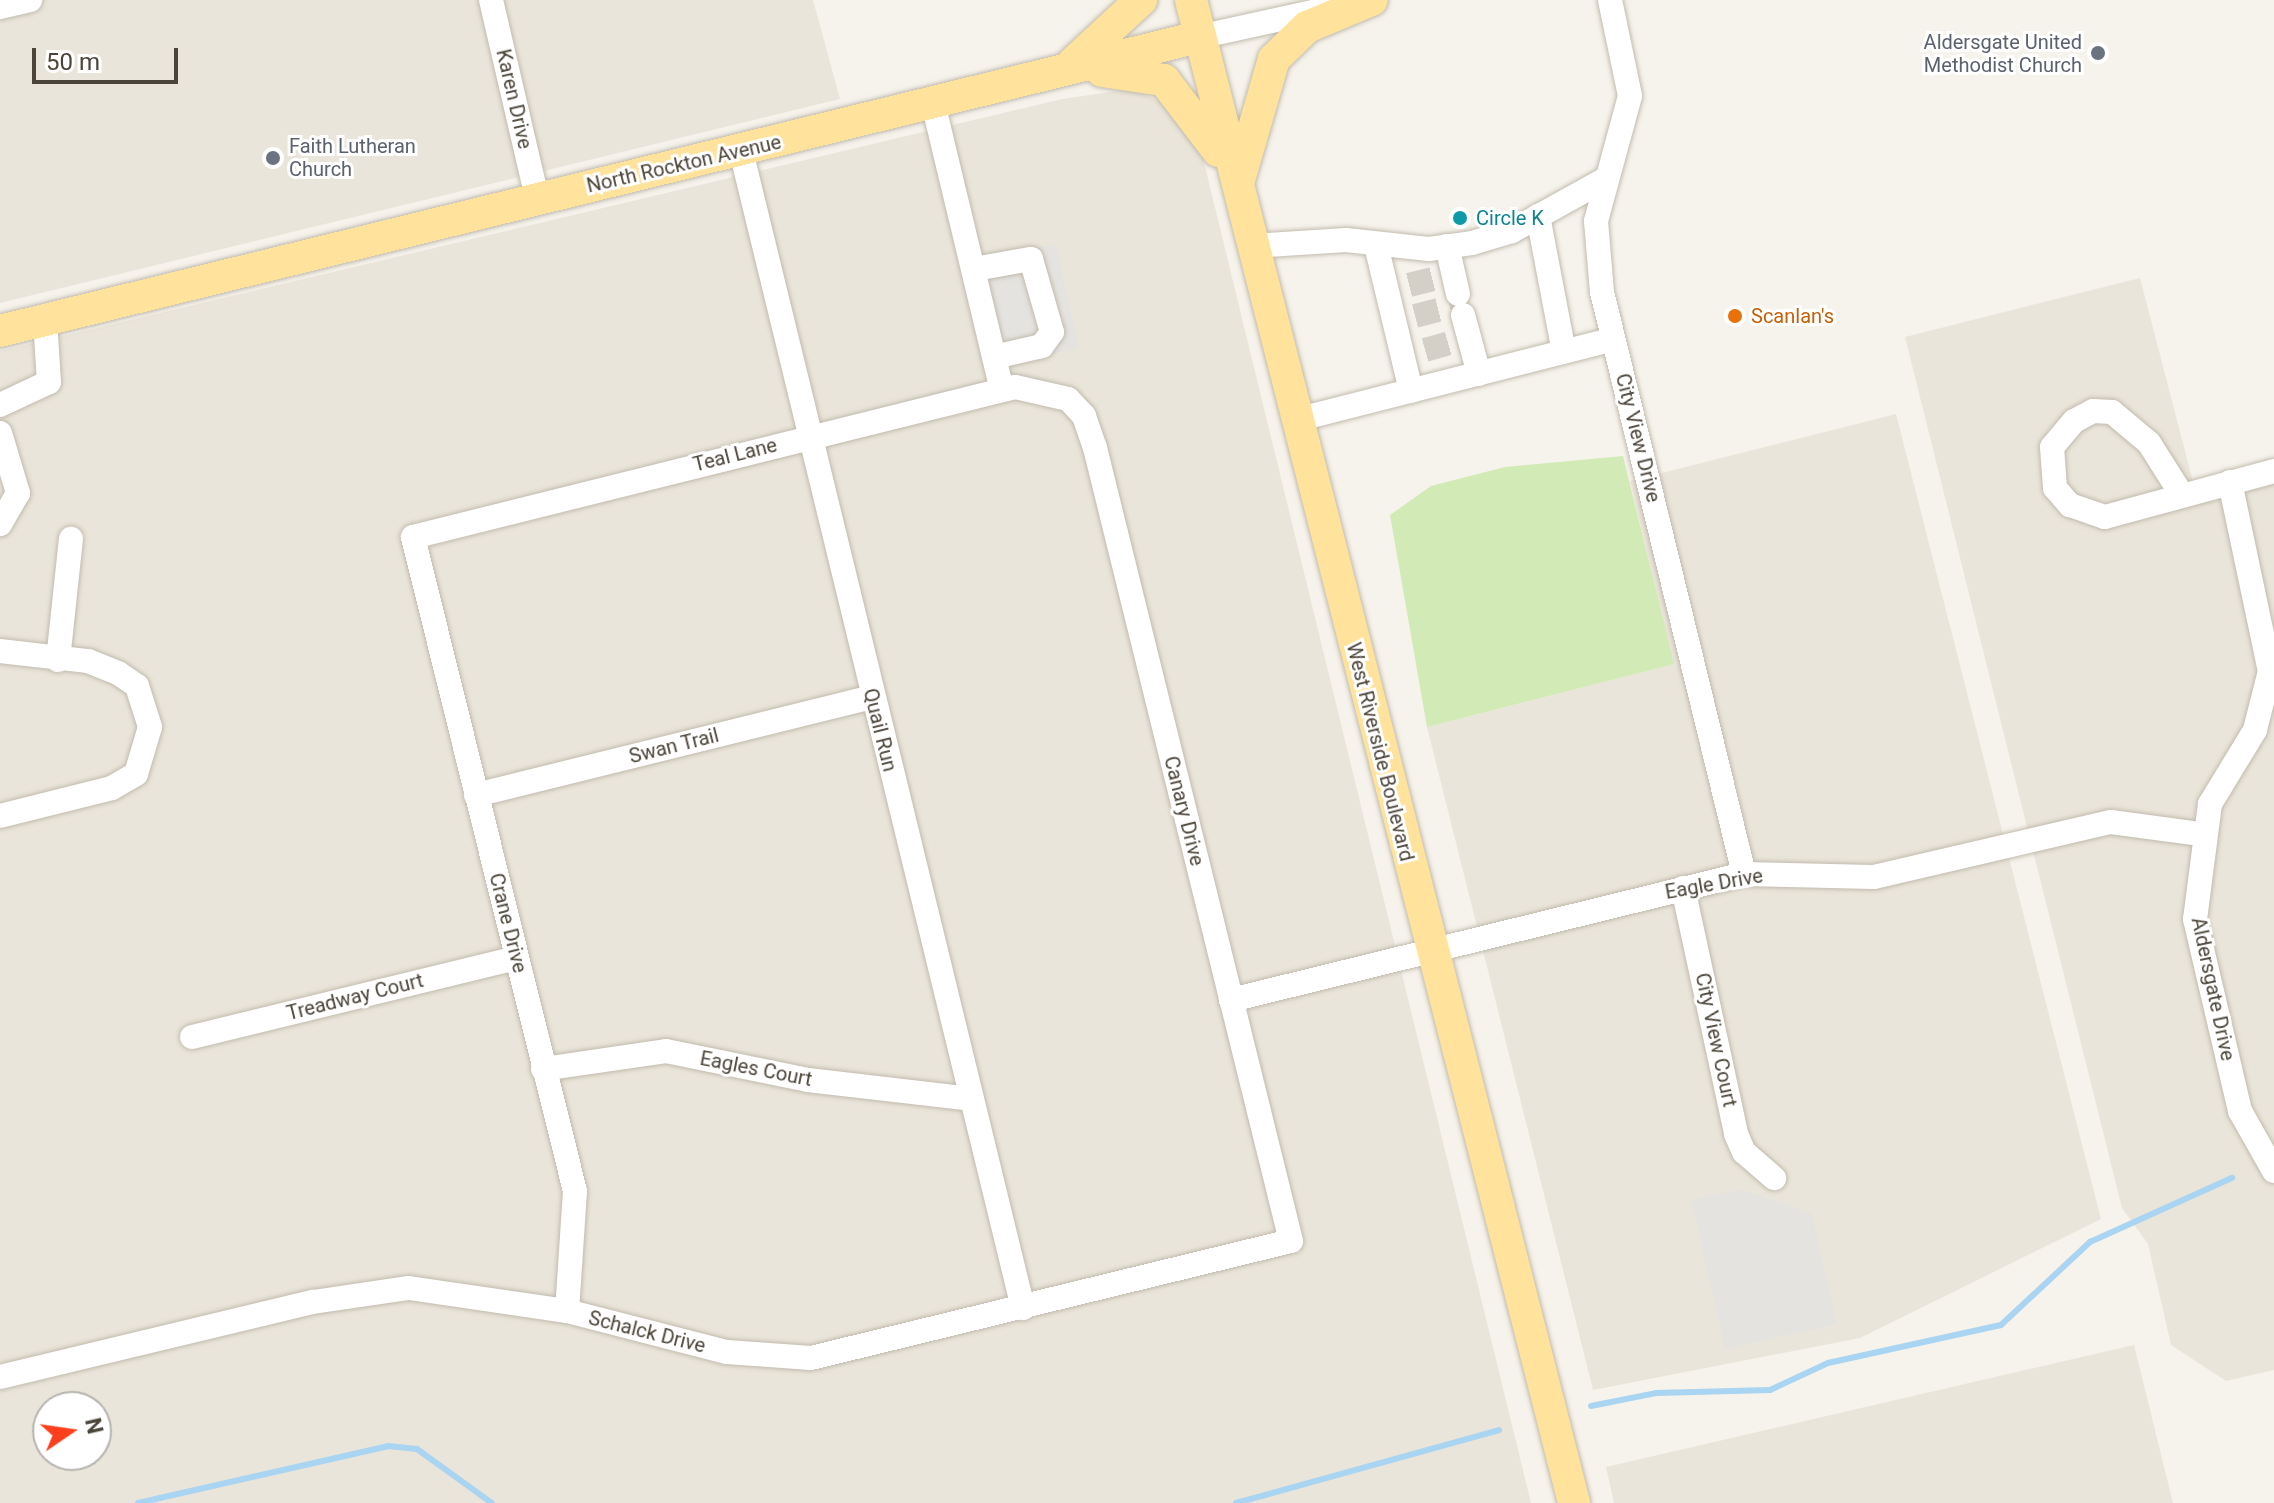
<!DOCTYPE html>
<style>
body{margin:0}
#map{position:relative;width:2274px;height:1503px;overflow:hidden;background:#f6f3ec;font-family:Roboto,sans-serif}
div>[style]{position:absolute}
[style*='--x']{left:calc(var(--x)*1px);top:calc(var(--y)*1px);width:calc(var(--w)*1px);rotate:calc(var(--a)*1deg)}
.residential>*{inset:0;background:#eae5da}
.green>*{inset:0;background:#d2eab5}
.parking>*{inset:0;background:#e5e3e0}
.stream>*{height:6px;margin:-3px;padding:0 3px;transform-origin:3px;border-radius:3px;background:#a9d4f2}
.minor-tunnel>*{height:24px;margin-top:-12px;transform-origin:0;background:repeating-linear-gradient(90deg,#d4d0c8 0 24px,transparent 0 36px)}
.roads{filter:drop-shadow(0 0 2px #c2bbae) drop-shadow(0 0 2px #c2bbae)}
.minor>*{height:24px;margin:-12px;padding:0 12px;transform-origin:12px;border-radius:12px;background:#fff}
.major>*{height:32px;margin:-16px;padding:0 16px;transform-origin:16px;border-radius:16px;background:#ffe39c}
.dots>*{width:22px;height:22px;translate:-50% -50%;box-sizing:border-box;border:4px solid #fff;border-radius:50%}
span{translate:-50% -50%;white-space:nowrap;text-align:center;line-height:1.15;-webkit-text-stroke:6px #fff;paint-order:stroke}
.worship-label{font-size:20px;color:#5b616d}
.right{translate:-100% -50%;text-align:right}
.left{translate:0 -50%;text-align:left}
.street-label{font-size:20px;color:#4b4439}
.culture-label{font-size:20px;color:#0d838f}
.food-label{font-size:20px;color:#c56008}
.north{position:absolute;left:32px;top:1391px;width:80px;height:80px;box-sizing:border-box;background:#fff;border:2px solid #b7b4b0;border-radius:50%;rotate:77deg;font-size:22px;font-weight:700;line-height:32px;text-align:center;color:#4b4439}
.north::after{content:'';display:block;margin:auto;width:28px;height:36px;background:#fc3f1d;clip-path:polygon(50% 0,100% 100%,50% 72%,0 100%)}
.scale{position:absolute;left:32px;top:48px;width:146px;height:36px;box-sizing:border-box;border:4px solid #4b4439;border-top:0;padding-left:10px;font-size:24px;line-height:28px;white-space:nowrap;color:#4b4439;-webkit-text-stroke:6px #fff;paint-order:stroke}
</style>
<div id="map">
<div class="residential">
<div style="clip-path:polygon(0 0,813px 0,840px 99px,0 303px)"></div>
<div style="clip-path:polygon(evenodd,1131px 89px,1177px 108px,1200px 146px,1531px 1503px,0 1503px,0 351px,1062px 99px,1131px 89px,48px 1407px,96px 1407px,96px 1455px,48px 1455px,48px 1407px)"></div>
<div style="clip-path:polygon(2140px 278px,2198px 501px,2274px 483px,2274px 1370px,2226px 1381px,2171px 1345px,2148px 1244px,2122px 1208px,1905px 337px)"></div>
<div style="clip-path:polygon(1896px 414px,2101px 1219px,1860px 1338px,1593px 1390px,1427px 727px,1673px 664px,1630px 481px)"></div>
<div style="clip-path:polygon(2134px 1345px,2173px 1503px,1614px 1503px,1606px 1467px)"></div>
</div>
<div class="green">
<div style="clip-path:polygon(1623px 456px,1674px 664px,1427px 727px,1390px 515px,1431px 486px,1505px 467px)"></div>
</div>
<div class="parking">
<div style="clip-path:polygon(1056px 244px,1079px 348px,996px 367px,972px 263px)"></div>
<div style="clip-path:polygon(1742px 1189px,1812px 1214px,1837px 1324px,1725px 1349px,1691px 1200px)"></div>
</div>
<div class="stream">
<div style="--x:1591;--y:1406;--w:66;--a:-11.3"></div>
<div style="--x:1656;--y:1393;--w:114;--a:-1.5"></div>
<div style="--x:1770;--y:1390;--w:64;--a:-25"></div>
<div style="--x:1828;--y:1363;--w:177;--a:-12.4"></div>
<div style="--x:2001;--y:1325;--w:122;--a:-43"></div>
<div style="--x:2090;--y:1242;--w:156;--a:-24.3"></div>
<div style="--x:138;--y:1503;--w:256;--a:-12.8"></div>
<div style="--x:388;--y:1446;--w:29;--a:6"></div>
<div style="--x:417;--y:1449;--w:92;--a:35.8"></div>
<div style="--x:1236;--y:1503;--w:273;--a:-15.5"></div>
</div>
<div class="minor-tunnel">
<div style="--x:1409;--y:285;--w:32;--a:-14"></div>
<div style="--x:1415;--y:316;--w:48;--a:-14.6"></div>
<div style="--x:1425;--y:350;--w:32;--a:-16"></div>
</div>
<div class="roads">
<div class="minor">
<div style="--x:491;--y:0;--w:202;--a:76.9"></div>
<div style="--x:1610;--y:0;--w:98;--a:78.2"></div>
<div style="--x:1630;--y:96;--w:130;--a:105.2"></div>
<div style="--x:1596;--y:221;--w:71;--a:85.2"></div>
<div style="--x:1602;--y:292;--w:599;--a:76.29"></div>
<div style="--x:0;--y:7;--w:31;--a:-13"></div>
<div style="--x:1199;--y:37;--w:130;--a:-12.4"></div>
<div style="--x:933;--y:103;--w:295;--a:76.5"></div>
<div style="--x:741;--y:151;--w:1191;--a:76.3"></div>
<div style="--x:1538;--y:216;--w:138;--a:79.2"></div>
<div style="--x:1376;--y:245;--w:150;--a:76.5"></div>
<div style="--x:1252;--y:246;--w:94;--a:-3.7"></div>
<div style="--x:1346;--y:240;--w:83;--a:6.2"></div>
<div style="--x:1429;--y:249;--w:43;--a:-7.9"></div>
<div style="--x:1472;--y:243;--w:42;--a:-16.7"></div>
<div style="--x:1512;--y:231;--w:107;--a:-29"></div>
<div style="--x:1447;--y:246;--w:49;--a:77.1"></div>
<div style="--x:974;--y:269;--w:58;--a:-10"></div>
<div style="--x:1031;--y:259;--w:76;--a:74"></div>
<div style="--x:1052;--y:332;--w:17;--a:126"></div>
<div style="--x:1042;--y:346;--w:49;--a:167.1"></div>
<div style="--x:1463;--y:315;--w:61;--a:74.8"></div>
<div style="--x:0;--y:405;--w:54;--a:-25.1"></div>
<div style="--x:49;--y:382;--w:62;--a:-93.7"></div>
<div style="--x:1296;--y:420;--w:327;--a:-14.3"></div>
<div style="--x:0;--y:433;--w:63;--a:73.3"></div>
<div style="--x:18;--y:493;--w:36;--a:120"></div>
<div style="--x:2230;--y:482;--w:193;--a:78.1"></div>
<div style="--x:2270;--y:671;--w:61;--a:104.3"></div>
<div style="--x:2255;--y:730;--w:87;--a:121.3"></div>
<div style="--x:2210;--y:804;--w:116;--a:97.4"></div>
<div style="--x:2195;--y:919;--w:197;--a:76.8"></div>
<div style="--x:2240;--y:1111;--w:69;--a:60.5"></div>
<div style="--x:2180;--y:492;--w:58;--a:-122.3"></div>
<div style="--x:2149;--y:443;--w:48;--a:-140"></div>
<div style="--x:2112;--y:412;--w:19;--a:-177"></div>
<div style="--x:2093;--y:411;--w:21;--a:152"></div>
<div style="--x:2074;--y:421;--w:34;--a:130"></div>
<div style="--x:2052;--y:447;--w:41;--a:85.8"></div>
<div style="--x:2055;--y:488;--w:23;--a:49"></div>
<div style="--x:2070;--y:505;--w:37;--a:19"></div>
<div style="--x:2105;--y:517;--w:175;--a:-15.2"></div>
<div style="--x:0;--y:651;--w:89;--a:6.5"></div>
<div style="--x:88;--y:661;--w:32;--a:22"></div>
<div style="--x:118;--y:673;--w:23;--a:34"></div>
<div style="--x:137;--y:686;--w:43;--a:72.4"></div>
<div style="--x:150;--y:727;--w:49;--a:106.6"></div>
<div style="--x:136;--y:774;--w:28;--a:150"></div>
<div style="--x:112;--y:788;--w:115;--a:166"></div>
<div style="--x:58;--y:660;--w:122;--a:-83.9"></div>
<div style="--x:476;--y:795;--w:408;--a:-13.9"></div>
<div style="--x:1683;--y:888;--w:252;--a:77.8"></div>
<div style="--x:1736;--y:1134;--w:20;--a:66"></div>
<div style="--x:1744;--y:1152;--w:40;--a:41"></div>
<div style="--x:1231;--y:1000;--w:528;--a:-13.8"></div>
<div style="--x:1744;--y:874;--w:130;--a:1.3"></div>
<div style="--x:1874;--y:877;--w:243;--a:-13.1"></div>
<div style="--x:2111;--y:822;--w:91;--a:7.6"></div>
<div style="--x:192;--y:1037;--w:334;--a:-13.7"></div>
<div style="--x:543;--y:1069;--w:124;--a:-8.3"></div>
<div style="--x:666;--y:1051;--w:145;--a:11.5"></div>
<div style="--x:808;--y:1080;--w:164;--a:6.6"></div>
<div style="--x:0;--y:1377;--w:322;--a:-13.5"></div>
<div style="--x:313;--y:1302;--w:97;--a:-8.3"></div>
<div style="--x:409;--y:1288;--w:160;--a:8.3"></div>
<div style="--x:567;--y:1311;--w:165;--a:14.4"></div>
<div style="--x:727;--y:1352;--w:84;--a:4.1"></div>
<div style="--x:811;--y:1358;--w:494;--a:-13.7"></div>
<div style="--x:1291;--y:1241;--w:817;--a:-103.88"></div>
<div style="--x:1095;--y:448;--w:34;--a:-109"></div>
<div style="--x:1084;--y:416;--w:23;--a:-133"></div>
<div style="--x:1068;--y:399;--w:54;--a:-167.2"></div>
<div style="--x:1015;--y:387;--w:620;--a:166.01"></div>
<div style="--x:413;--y:537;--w:674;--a:76.09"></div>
<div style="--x:575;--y:1191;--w:120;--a:93.8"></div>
</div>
<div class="major">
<div style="--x:1191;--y:0;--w:1551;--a:75.7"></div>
<div style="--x:1073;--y:63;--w:93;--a:-42.8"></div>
<div style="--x:1102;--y:71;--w:63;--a:8.3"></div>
<div style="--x:1164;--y:80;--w:89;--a:52.7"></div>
<div style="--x:1239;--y:180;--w:126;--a:-73.9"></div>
<div style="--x:1274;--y:59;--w:46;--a:-44.1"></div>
<div style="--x:1307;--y:27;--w:70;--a:-22.6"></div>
<div style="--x:0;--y:331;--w:1235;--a:-13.78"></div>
</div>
</div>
<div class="dots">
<div style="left:2098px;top:53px;background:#6b7280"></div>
<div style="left:273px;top:158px;background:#6b7280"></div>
<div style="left:1460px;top:218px;background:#0f9aa8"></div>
<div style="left:1735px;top:316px;background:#e8710a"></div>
</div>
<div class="worship-label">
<span class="right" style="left:2082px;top:54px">Aldersgate United<br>Methodist Church</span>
<span class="left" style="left:289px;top:158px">Faith Lutheran<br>Church</span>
</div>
<div class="street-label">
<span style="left:514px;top:99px;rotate:77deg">Karen Drive</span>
<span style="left:684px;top:164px;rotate:-13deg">North Rockton Avenue</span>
<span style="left:1638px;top:438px;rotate:76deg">City View Drive</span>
<span style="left:735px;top:455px;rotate:-14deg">Teal Lane</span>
<span style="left:880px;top:730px;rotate:76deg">Quail Run</span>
<span style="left:674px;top:746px;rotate:-14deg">Swan Trail</span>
<span style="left:1380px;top:752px;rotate:76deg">West Riverside Boulevard</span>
<span style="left:1184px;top:811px;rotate:76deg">Canary Drive</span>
<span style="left:1714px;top:884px;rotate:-10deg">Eagle Drive</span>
<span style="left:508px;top:923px;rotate:76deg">Crane Drive</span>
<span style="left:2213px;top:989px;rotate:78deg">Aldersgate Drive</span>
<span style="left:355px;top:997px;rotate:-14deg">Treadway Court</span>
<span style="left:1716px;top:1040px;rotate:78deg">City View Court</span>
<span style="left:756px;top:1069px;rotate:11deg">Eagles Court</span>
<span style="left:647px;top:1332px;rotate:14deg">Schalck Drive</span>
</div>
<div class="culture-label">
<span class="left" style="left:1476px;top:218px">Circle K</span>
</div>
<div class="food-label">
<span class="left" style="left:1751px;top:316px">Scanlan's</span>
</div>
<div class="north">N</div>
<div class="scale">50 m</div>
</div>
